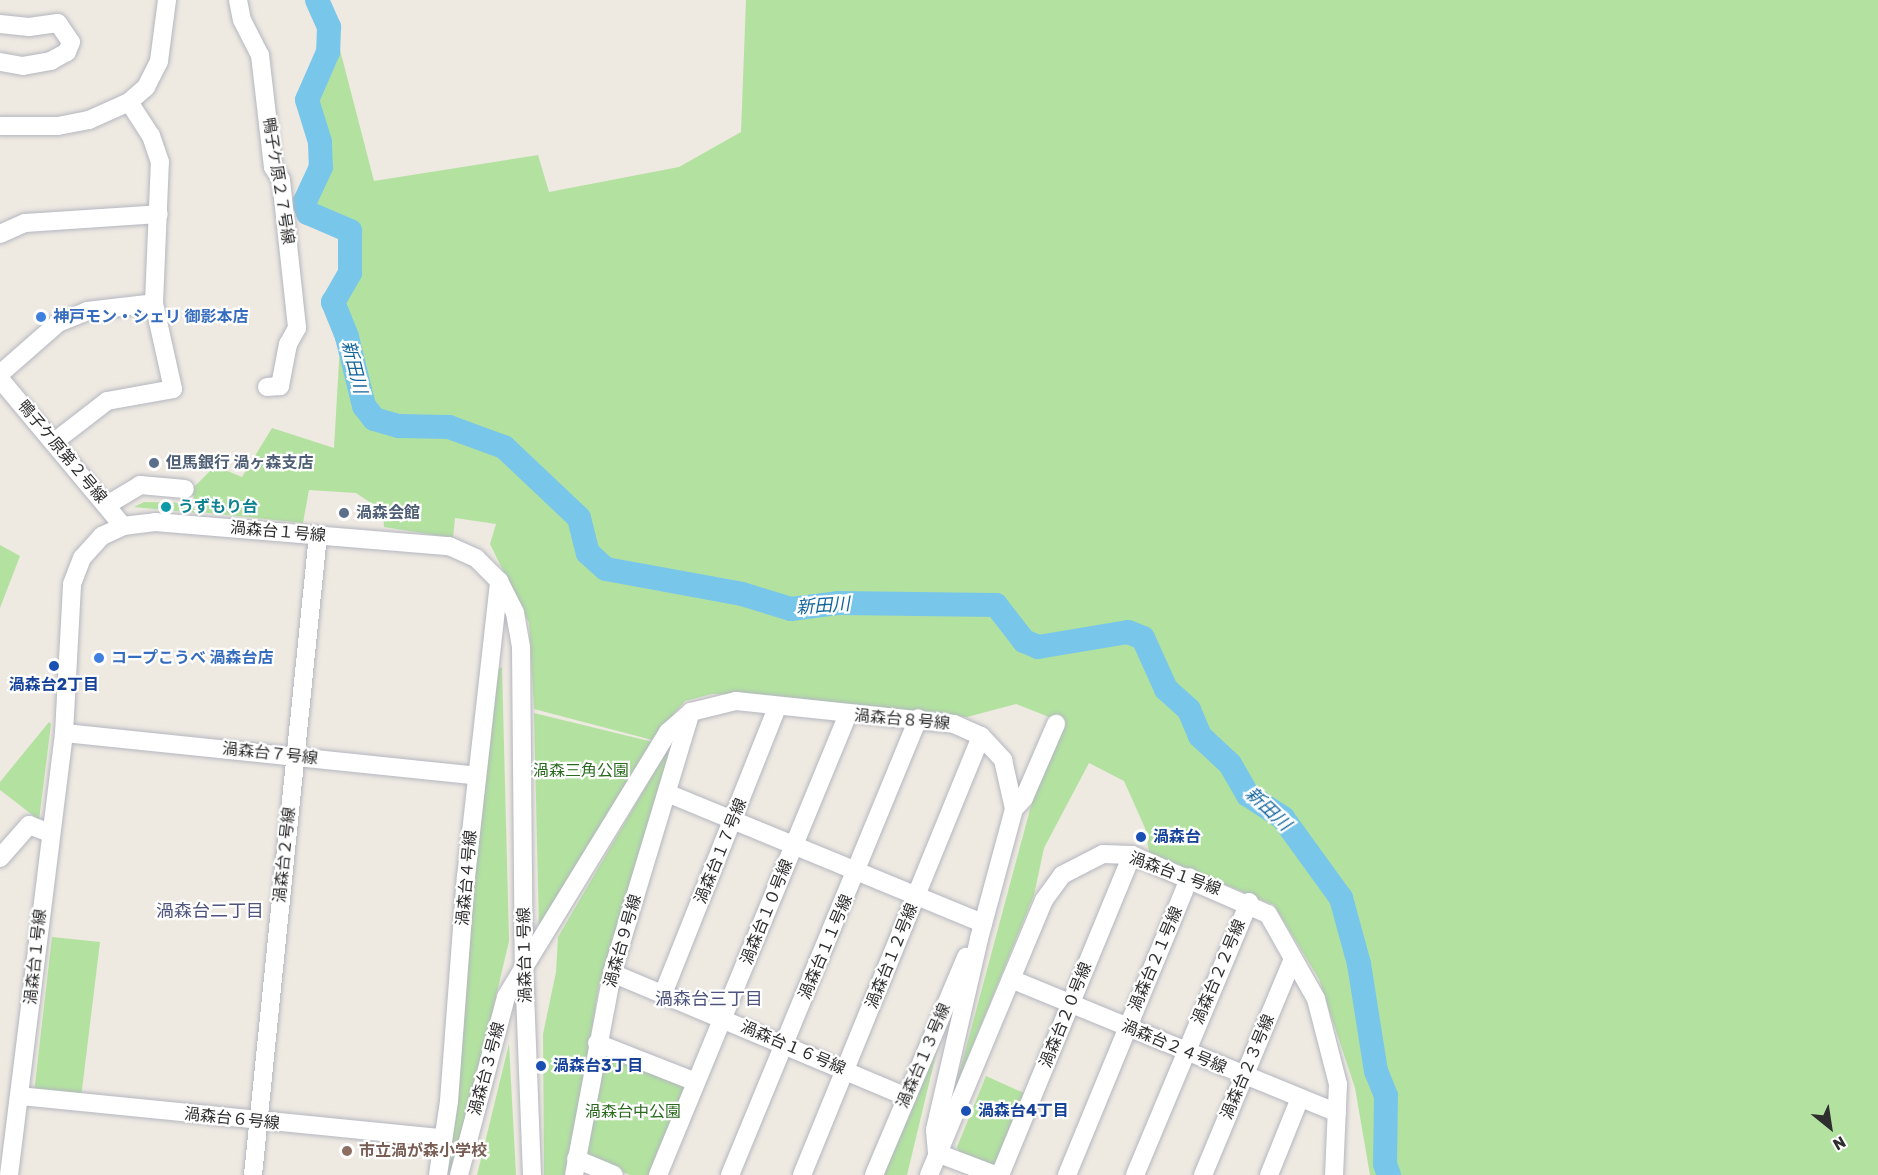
<!DOCTYPE html>
<meta charset="utf-8">
<style>
body{margin:0}
#map{position:relative;width:1878px;height:1175px;overflow:hidden;background:#eee9e1;font-family:Rubik,"Noto Sans JP",sans-serif}
div>[style]{position:absolute}
[style*='--x']{left:calc(var(--x)*1px);top:calc(var(--y)*1px);width:calc(var(--w)*1px);rotate:calc(var(--a)*1deg)}
.green>*{inset:0;background:#b3e2a0}
.river>*{height:24px;margin:-12px;padding:0 12px;transform-origin:12px;border-radius:12px;background:#79c6eb}
.roads{filter:drop-shadow(0 0 2px #b4b6c0) drop-shadow(0 0 2px #b4b6c0)}
.minor>*{height:18px;margin:-9px;padding:0 9px;transform-origin:9px;border-radius:9px;background:#fff}
.dots>*{width:16px;height:16px;translate:-50% -50%;box-sizing:border-box;border:3px solid #fff;border-radius:50%}
span{translate:-50% -50%;white-space:nowrap;text-align:center;line-height:1.15;-webkit-text-stroke:4.5px #fff;paint-order:stroke}
.street-label{font-size:16px;color:#2e2e2e}
.shop-label{font-size:16px;color:#366cbe;font-weight:700}
.left{translate:0 -50%;text-align:left}
.service-label{font-size:16px;color:#4e5e75;font-weight:700}
.culture-label{font-size:16px;color:#0d838f;font-weight:700}
.transit-label{font-size:16px;color:#164399;font-weight:700}
.park-label{font-size:16px;color:#2a6a1e}
.education-label{font-size:16px;color:#785e54;font-weight:700}
.water-label{font-size:18px;color:#13659d;font-style:italic}
.neighbourhood-label{font-size:18px;color:#4f557e}
.north{position:absolute;left:1800px;top:1097px;width:60px;height:60px;-webkit-text-stroke:4px #fff;paint-order:stroke;rotate:150deg;font-size:16px;font-weight:700;line-height:24px;text-align:center;color:#2e2e2e}
.north::after{content:'';display:block;margin:auto;width:21px;height:27px;background:#2e2e2e;clip-path:polygon(50% 0,100% 100%,50% 72%,0 100%)}
</style>
<div id="map">
<div class="green">
<div style="clip-path:polygon(746px 0,1878px 0,1878px 1175px,1370px 1175px,1355px 1088px,1319px 979px,1274px 905px,1149px 852px,1145px 828px,1124px 781px,1089px 763px,1044px 848px,1034px 895px,955px 1089px,1032px 802px,1062px 722px,1016px 704px,967px 717px,952px 716px,767px 695px,712px 694px,685px 701px,652px 740px,534px 709px,529px 623px,490px 544px,496px 524px,455px 518px,453px 538px,384px 527px,383px 511px,356px 493px,309px 490px,303px 523px,199px 512px,191px 490px,215px 466px,242px 477px,272px 428px,334px 448px,347px 224px,317px 210px,320px 90px,339px 46px,374px 181px,538px 155px,549px 192px,679px 167px,741px 132px)"></div>
<div style="clip-path:polygon(144px 502px,191px 503px,197px 513px,134px 507px)"></div>
<div style="clip-path:polygon(0 545px,20px 556px,0 608px)"></div>
<div style="clip-path:polygon(502px 667px,509px 941px,454px 1175px,449px 1175px,463px 981px,495px 671px)"></div>
<div style="clip-path:polygon(534px 713px,653px 742px,539px 929px)"></div>
<div style="clip-path:polygon(49px 722px,51px 724px,39px 820px,0 790px,0 782px)"></div>
<div style="clip-path:polygon(671px 751px,599px 985px,568px 1175px,544px 1175px,543px 1034px,556px 972px,558px 937px,665px 754px)"></div>
<div style="clip-path:polygon(52px 937px,100px 942px,81px 1098px,34px 1093px)"></div>
<div style="clip-path:polygon(951px 992px,907px 1175px,879px 1175px)"></div>
<div style="clip-path:polygon(509px 1044px,516px 1175px,477px 1175px)"></div>
<div style="clip-path:polygon(601px 1051px,689px 1085px,652px 1175px,630px 1175px,582px 1155px)"></div>
<div style="clip-path:polygon(986px 1076px,1026px 1094px,998px 1164px,993px 1167px,960px 1154px,957px 1147px)"></div>
</div>
<div class="river">
<div style="--x:317;--y:0;--w:30;--a:66"></div>
<div style="--x:329;--y:27;--w:25;--a:92"></div>
<div style="--x:328;--y:52;--w:52;--a:113.6"></div>
<div style="--x:307;--y:100;--w:44;--a:72.8"></div>
<div style="--x:320;--y:142;--w:25;--a:88"></div>
<div style="--x:321;--y:167;--w:40;--a:115"></div>
<div style="--x:304;--y:203;--w:11;--a:68"></div>
<div style="--x:308;--y:213;--w:46;--a:23.2"></div>
<div style="--x:350;--y:231;--w:42;--a:90"></div>
<div style="--x:350;--y:273;--w:34;--a:120"></div>
<div style="--x:333;--y:302;--w:38;--a:68"></div>
<div style="--x:347;--y:337;--w:71;--a:76.2"></div>
<div style="--x:364;--y:406;--w:16;--a:52"></div>
<div style="--x:374;--y:419;--w:26;--a:16"></div>
<div style="--x:399;--y:426;--w:50;--a:1.1"></div>
<div style="--x:449;--y:427;--w:59;--a:20"></div>
<div style="--x:504;--y:447;--w:103;--a:43.4"></div>
<div style="--x:579;--y:518;--w:36;--a:76"></div>
<div style="--x:588;--y:553;--w:24;--a:42"></div>
<div style="--x:606;--y:569;--w:138;--a:10.4"></div>
<div style="--x:742;--y:594;--w:51;--a:17"></div>
<div style="--x:791;--y:609;--w:47;--a:-7.3"></div>
<div style="--x:838;--y:603;--w:158;--a:0.7"></div>
<div style="--x:996;--y:605;--w:46;--a:52.1"></div>
<div style="--x:1024;--y:641;--w:15;--a:23"></div>
<div style="--x:1038;--y:647;--w:91;--a:-9.5"></div>
<div style="--x:1128;--y:632;--w:16;--a:22"></div>
<div style="--x:1143;--y:638;--w:56;--a:65.7"></div>
<div style="--x:1166;--y:689;--w:31;--a:42"></div>
<div style="--x:1189;--y:710;--w:28;--a:67"></div>
<div style="--x:1200;--y:736;--w:41;--a:43"></div>
<div style="--x:1230;--y:764;--w:36;--a:60"></div>
<div style="--x:1248;--y:795;--w:42;--a:33.3"></div>
<div style="--x:1283;--y:818;--w:99;--a:54.1"></div>
<div style="--x:1341;--y:898;--w:68;--a:74.7"></div>
<div style="--x:1359;--y:964;--w:108;--a:81"></div>
<div style="--x:1376;--y:1071;--w:27;--a:68"></div>
<div style="--x:1386;--y:1096;--w:68;--a:90.8"></div>
<div style="--x:1385;--y:1164;--w:12;--a:70"></div>
</div>
<div class="roads">
<div class="minor">
<div style="--x:238;--y:0;--w:20;--a:79"></div>
<div style="--x:242;--y:20;--w:39;--a:63"></div>
<div style="--x:260;--y:55;--w:113;--a:83.4"></div>
<div style="--x:273;--y:167;--w:15;--a:58"></div>
<div style="--x:281;--y:180;--w:149;--a:83.8"></div>
<div style="--x:297;--y:328;--w:18;--a:119"></div>
<div style="--x:288;--y:344;--w:43;--a:100.8"></div>
<div style="--x:280;--y:386;--w:13;--a:176"></div>
<div style="--x:0;--y:24;--w:29;--a:6"></div>
<div style="--x:29;--y:27;--w:29;--a:-8"></div>
<div style="--x:58;--y:23;--w:23;--a:56"></div>
<div style="--x:71;--y:42;--w:11;--a:112"></div>
<div style="--x:67;--y:52;--w:18;--a:151"></div>
<div style="--x:51;--y:61;--w:28;--a:170"></div>
<div style="--x:23;--y:66;--w:23;--a:-170"></div>
<div style="--x:0;--y:126;--w:58;--a:0"></div>
<div style="--x:58;--y:126;--w:32;--a:-11"></div>
<div style="--x:89;--y:120;--w:44;--a:-24.2"></div>
<div style="--x:129;--y:102;--w:23;--a:-41"></div>
<div style="--x:146;--y:87;--w:29;--a:-63"></div>
<div style="--x:159;--y:61;--w:62;--a:-82.5"></div>
<div style="--x:0;--y:234;--w:27;--a:-24"></div>
<div style="--x:25;--y:223;--w:134;--a:-3.8"></div>
<div style="--x:0;--y:374;--w:77;--a:-41.3"></div>
<div style="--x:58;--y:323;--w:31;--a:-22"></div>
<div style="--x:87;--y:311;--w:67;--a:-6.8"></div>
<div style="--x:0;--y:379;--w:192;--a:50.1"></div>
<div style="--x:54;--y:442;--w:67;--a:-37.7"></div>
<div style="--x:107;--y:401;--w:67;--a:-10.3"></div>
<div style="--x:173;--y:389;--w:88;--a:-102.5"></div>
<div style="--x:154;--y:303;--w:141;--a:-87.6"></div>
<div style="--x:160;--y:162;--w:28;--a:-109"></div>
<div style="--x:151;--y:136;--w:40;--a:-122.9"></div>
<div style="--x:107;--y:505;--w:39;--a:-31"></div>
<div style="--x:140;--y:485;--w:45;--a:5.1"></div>
<div style="--x:64;--y:733;--w:415;--a:5.9"></div>
<div style="--x:667;--y:793;--w:342;--a:22.4"></div>
<div style="--x:1014;--y:809;--w:15;--a:-48"></div>
<div style="--x:1024;--y:798;--w:81;--a:-66.6"></div>
<div style="--x:0;--y:858;--w:44;--a:-48.7"></div>
<div style="--x:29;--y:825;--w:22;--a:21"></div>
<div style="--x:612;--y:973;--w:320;--a:22.8"></div>
<div style="--x:1011;--y:979;--w:352;--a:22.3"></div>
<div style="--x:663;--y:994;--w:308;--a:-68.3"></div>
<div style="--x:597;--y:1043;--w:106;--a:21.5"></div>
<div style="--x:20;--y:1096;--w:425;--a:5.7"></div>
<div style="--x:576;--y:1159;--w:41;--a:22.8"></div>
<div style="--x:9;--y:1175;--w:445;--a:-82.9"></div>
<div style="--x:64;--y:733;--w:149;--a:-86.9"></div>
<div style="--x:72;--y:584;--w:28;--a:-69"></div>
<div style="--x:82;--y:558;--w:30;--a:-48"></div>
<div style="--x:102;--y:536;--w:23;--a:-25"></div>
<div style="--x:123;--y:526;--w:32;--a:-7"></div>
<div style="--x:155;--y:522;--w:295;--a:4.7"></div>
<div style="--x:449;--y:546;--w:30;--a:24"></div>
<div style="--x:476;--y:558;--w:33;--a:45"></div>
<div style="--x:499;--y:581;--w:36;--a:63"></div>
<div style="--x:515;--y:613;--w:35;--a:80"></div>
<div style="--x:521;--y:647;--w:320;--a:89.5"></div>
<div style="--x:524;--y:967;--w:208;--a:87.8"></div>
<div style="--x:253;--y:1175;--w:643;--a:-84.2"></div>
<div style="--x:438;--y:1175;--w:75;--a:-81.5"></div>
<div style="--x:449;--y:1101;--w:225;--a:-85.7"></div>
<div style="--x:466;--y:877;--w:298;--a:-83.6"></div>
<div style="--x:459;--y:1175;--w:184;--a:-75.2"></div>
<div style="--x:506;--y:997;--w:35;--a:-59"></div>
<div style="--x:524;--y:967;--w:276;--a:-58.5"></div>
<div style="--x:668;--y:732;--w:30;--a:-41"></div>
<div style="--x:691;--y:712;--w:46;--a:-13.7"></div>
<div style="--x:736;--y:701;--w:219;--a:6"></div>
<div style="--x:954;--y:724;--w:30;--a:24"></div>
<div style="--x:981;--y:736;--w:33;--a:47"></div>
<div style="--x:1003;--y:760;--w:50;--a:77.3"></div>
<div style="--x:1014;--y:809;--w:135;--a:105.1"></div>
<div style="--x:979;--y:939;--w:196;--a:103"></div>
<div style="--x:935;--y:1130;--w:23;--a:85"></div>
<div style="--x:937;--y:1153;--w:62;--a:20.8"></div>
<div style="--x:574;--y:1175;--w:206;--a:-79.3"></div>
<div style="--x:612;--y:973;--w:273;--a:-73.2"></div>
<div style="--x:658;--y:1175;--w:498;--a:-67.6"></div>
<div style="--x:730;--y:1175;--w:494;--a:-67.6"></div>
<div style="--x:802;--y:1175;--w:474;--a:-67.8"></div>
<div style="--x:874;--y:1175;--w:237;--a:-67.1"></div>
<div style="--x:929;--y:1175;--w:298;--a:-67.3"></div>
<div style="--x:1044;--y:900;--w:31;--a:-54"></div>
<div style="--x:1062;--y:875;--w:46;--a:-27.1"></div>
<div style="--x:1103;--y:854;--w:29;--a:2"></div>
<div style="--x:1132;--y:855;--w:148;--a:23.5"></div>
<div style="--x:1268;--y:914;--w:98;--a:60.5"></div>
<div style="--x:1316;--y:999;--w:88;--a:75.5"></div>
<div style="--x:1338;--y:1084;--w:91;--a:92.5"></div>
<div style="--x:1000;--y:1175;--w:346;--a:-67.6"></div>
<div style="--x:1067;--y:1175;--w:322;--a:-67.6"></div>
<div style="--x:1135;--y:1175;--w:296;--a:-67.3"></div>
<div style="--x:1203;--y:1175;--w:234;--a:-67.4"></div>
<div style="--x:1269;--y:1175;--w:83;--a:-68.1"></div>
</div>
</div>
<div class="dots">
<div style="left:41px;top:317px;background:#3f7fe0"></div>
<div style="left:154px;top:463px;background:#5c6f8a"></div>
<div style="left:166px;top:507px;background:#0f9aa8"></div>
<div style="left:344px;top:513px;background:#5c6f8a"></div>
<div style="left:99px;top:658px;background:#3f7fe0"></div>
<div style="left:54px;top:666px;background:#1a4fb4"></div>
<div style="left:1141px;top:837px;background:#1a4fb4"></div>
<div style="left:541px;top:1066px;background:#1a4fb4"></div>
<div style="left:966px;top:1111px;background:#1a4fb4"></div>
<div style="left:347px;top:1151px;background:#8d6e63"></div>
</div>
<div class="street-label">
<span style="left:278px;top:181px;rotate:81deg">鴨子ケ原２７号線</span>
<span style="left:62px;top:452px;rotate:50deg">鴨子ケ原第２号線</span>
<span style="left:278px;top:532px;rotate:5deg">渦森台１号線</span>
<span style="left:902px;top:720px;rotate:5deg">渦森台８号線</span>
<span style="left:270px;top:754px;rotate:6deg">渦森台７号線</span>
<span style="left:721px;top:851px;rotate:-68deg">渦森台１７号線</span>
<span style="left:285px;top:855px;rotate:-84deg">渦森台２号線</span>
<span style="left:1175px;top:874px;rotate:20deg">渦森台１号線</span>
<span style="left:467px;top:878px;rotate:-85deg">渦森台４号線</span>
<span style="left:767px;top:912px;rotate:-68deg">渦森台１０号線</span>
<span style="left:623px;top:941px;rotate:-74deg">渦森台９号線</span>
<span style="left:826px;top:947px;rotate:-67deg">渦森台１１号線</span>
<span style="left:525px;top:955px;rotate:-91deg">渦森台１号線</span>
<span style="left:892px;top:956px;rotate:-68deg">渦森台１２号線</span>
<span style="left:36px;top:957px;rotate:-84deg">渦森台１号線</span>
<span style="left:1156px;top:959px;rotate:-67deg">渦森台２１号線</span>
<span style="left:1219px;top:972px;rotate:-67deg">渦森台２２号線</span>
<span style="left:1066px;top:1015px;rotate:-68deg">渦森台２０号線</span>
<span style="left:1174px;top:1047px;rotate:23deg">渦森台２４号線</span>
<span style="left:793px;top:1048px;rotate:23deg">渦森台１６号線</span>
<span style="left:924px;top:1056px;rotate:-67deg">渦森台１３号線</span>
<span style="left:1248px;top:1067px;rotate:-67deg">渦森台２３号線</span>
<span style="left:487px;top:1069px;rotate:-75deg">渦森台３号線</span>
<span style="left:232px;top:1119px;rotate:6deg">渦森台６号線</span>
</div>
<div class="shop-label">
<span class="left" style="left:53px;top:317px">神戸モン・シェリ 御影本店</span>
<span class="left" style="left:111px;top:658px">コープこうべ 渦森台店</span>
</div>
<div class="service-label">
<span class="left" style="left:166px;top:463px">但馬銀行 渦ヶ森支店</span>
<span class="left" style="left:356px;top:513px">渦森会館</span>
</div>
<div class="culture-label">
<span class="left" style="left:178px;top:507px">うずもり台</span>
</div>
<div class="transit-label">
<span style="left:54px;top:685px">渦森台2丁目</span>
<span class="left" style="left:1153px;top:837px">渦森台</span>
<span class="left" style="left:553px;top:1066px">渦森台3丁目</span>
<span class="left" style="left:978px;top:1111px">渦森台4丁目</span>
</div>
<div class="park-label">
<span style="left:581px;top:771px">渦森三角公園</span>
<span style="left:633px;top:1112px">渦森台中公園</span>
</div>
<div class="education-label">
<span class="left" style="left:359px;top:1151px">市立渦が森小学校</span>
</div>
<div class="water-label">
<span style="left:354px;top:367px;rotate:76deg">新田川</span>
<span style="left:823px;top:606px;rotate:-4deg">新田川</span>
<span style="left:1268px;top:809px;rotate:43deg">新田川</span>
</div>
<div class="neighbourhood-label">
<span style="left:210px;top:911px">渦森台二丁目</span>
<span style="left:709px;top:999px">渦森台三丁目</span>
</div>
<div class="north">N</div>
</div>
